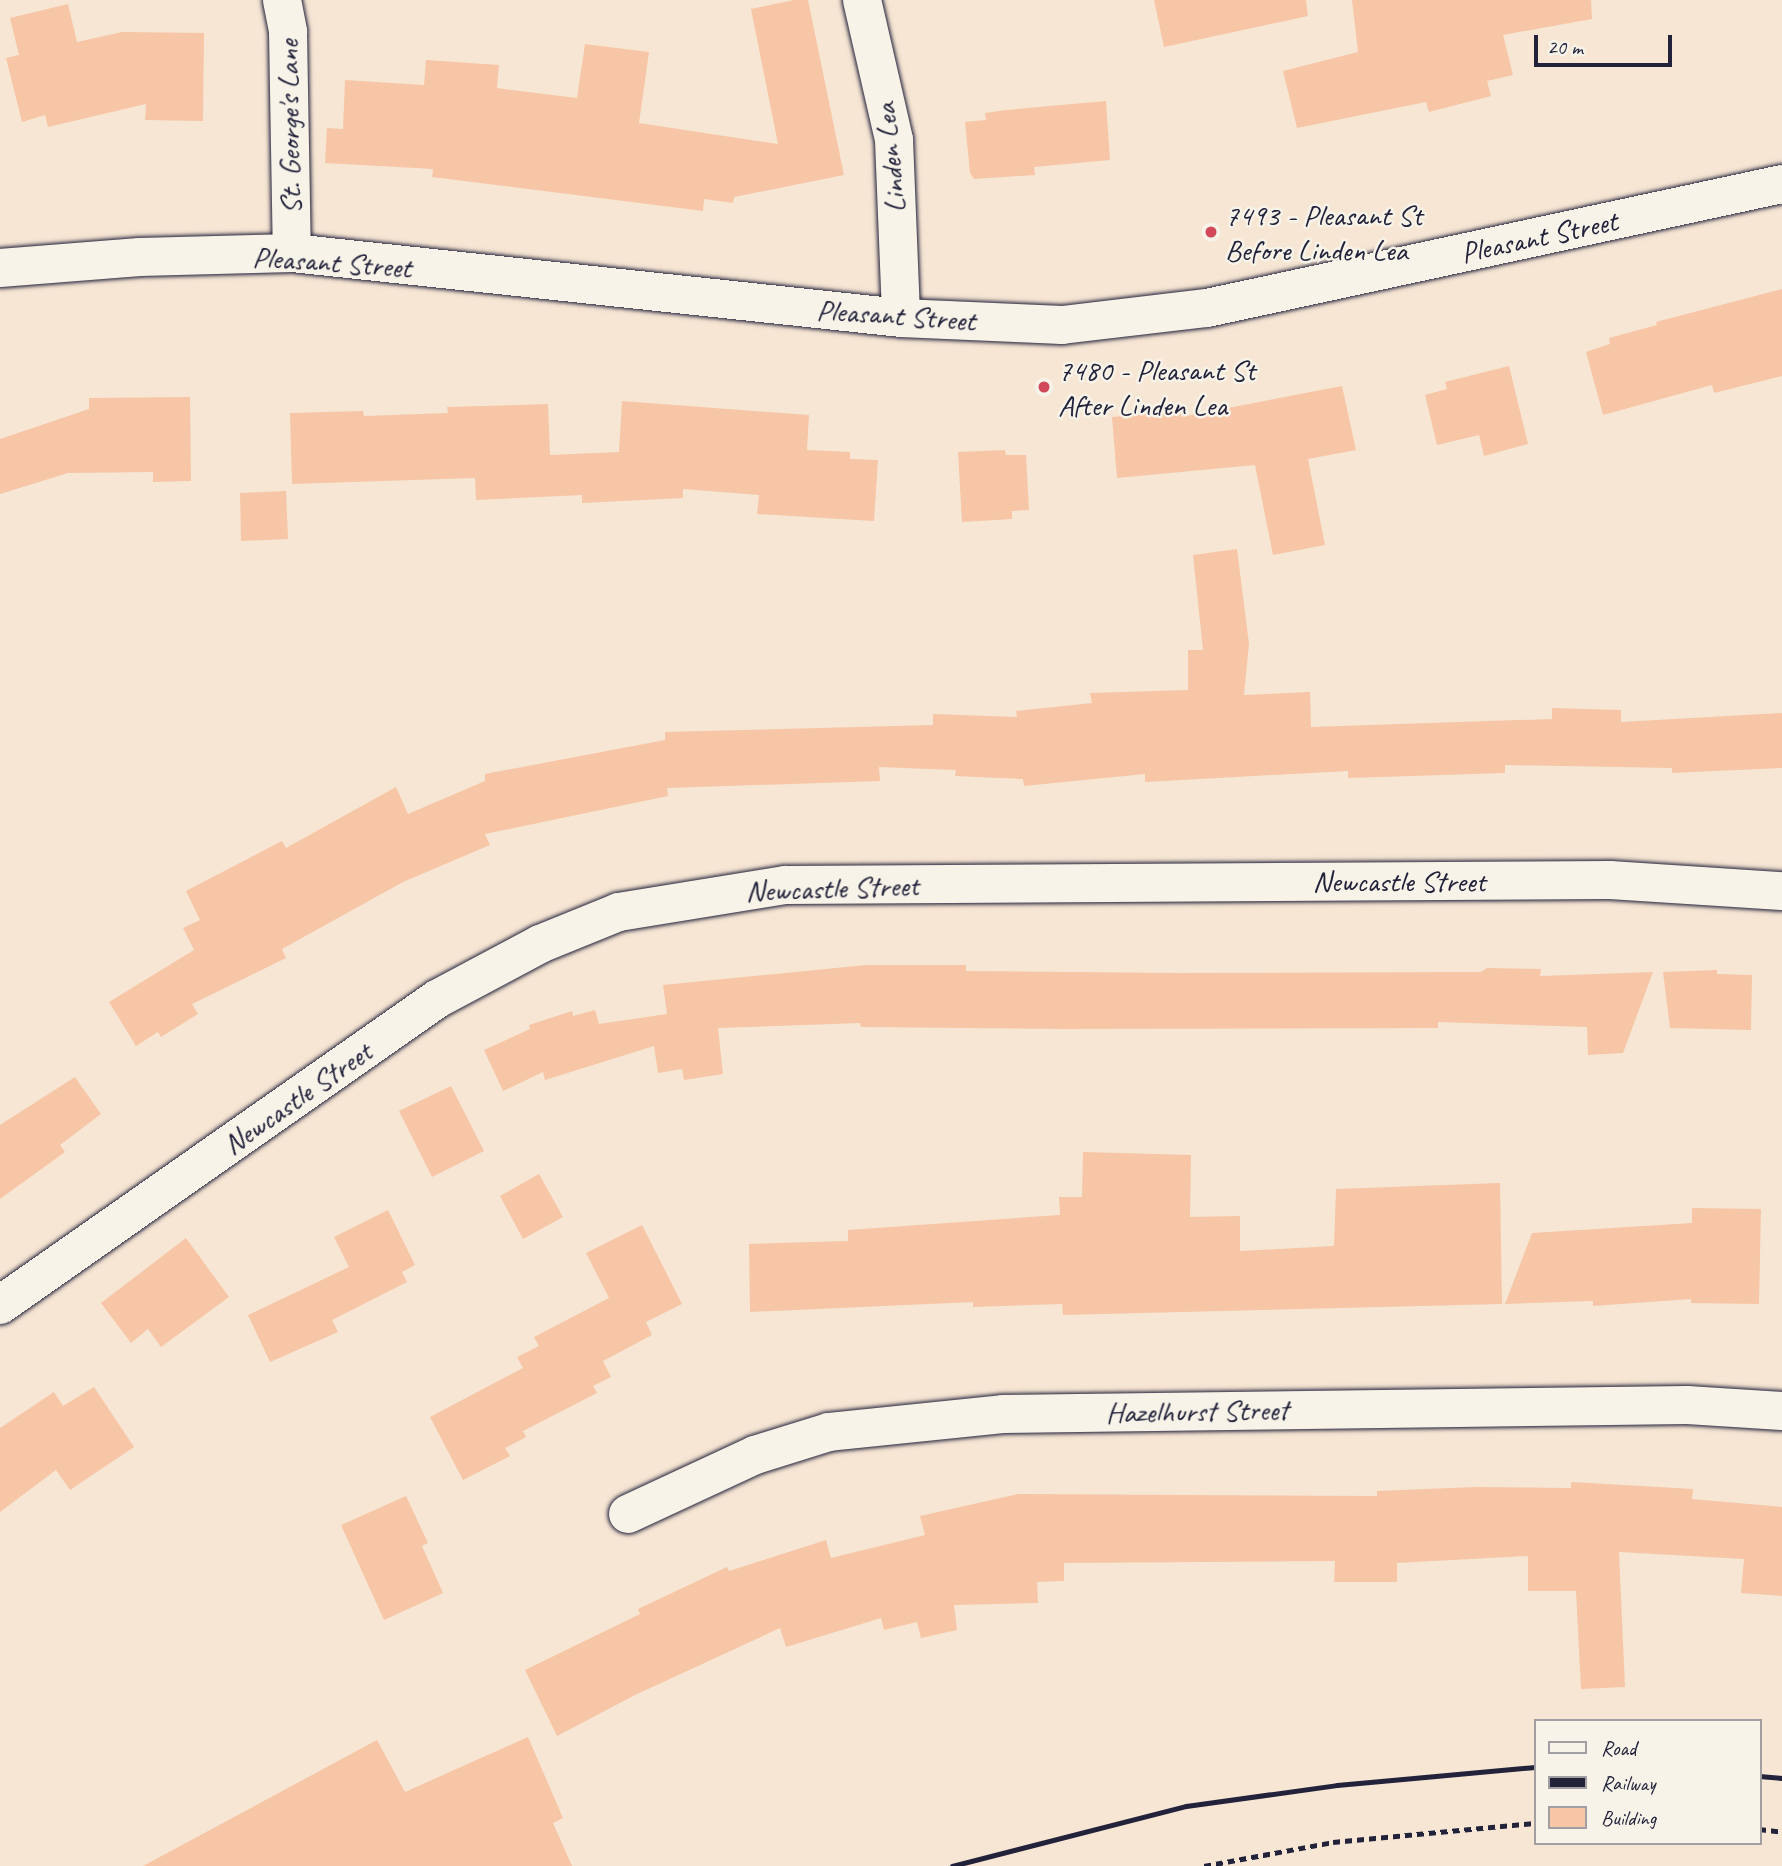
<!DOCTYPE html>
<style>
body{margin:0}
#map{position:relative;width:1782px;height:1866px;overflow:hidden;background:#f7e6d4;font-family:Caveat,sans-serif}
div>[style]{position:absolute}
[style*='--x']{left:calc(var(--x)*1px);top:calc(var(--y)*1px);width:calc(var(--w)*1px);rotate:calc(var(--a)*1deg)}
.building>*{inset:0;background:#f6c6a6}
.path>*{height:4.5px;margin-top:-2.25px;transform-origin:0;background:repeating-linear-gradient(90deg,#22223b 0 7px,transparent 0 12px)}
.roads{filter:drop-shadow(0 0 2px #22223b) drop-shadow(0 0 2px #22223b)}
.minor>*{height:38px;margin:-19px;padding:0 19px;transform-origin:19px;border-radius:19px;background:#f7f3e8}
.secondary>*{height:38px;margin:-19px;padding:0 19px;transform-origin:19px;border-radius:19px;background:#f7f3e8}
.rail>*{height:5px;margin:-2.5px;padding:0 2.5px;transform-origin:2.5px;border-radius:2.5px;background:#22223b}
.dots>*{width:19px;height:19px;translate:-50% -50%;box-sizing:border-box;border:4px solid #f7f3e8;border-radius:50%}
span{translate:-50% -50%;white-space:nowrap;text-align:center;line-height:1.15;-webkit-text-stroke:5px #f7f3e8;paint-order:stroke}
.street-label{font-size:30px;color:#22223b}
.poi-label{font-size:30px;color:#22223b}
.left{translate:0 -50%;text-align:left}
.legend{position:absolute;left:1534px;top:1719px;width:228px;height:126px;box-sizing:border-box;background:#f7f3e8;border:2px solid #a29fa3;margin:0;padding:9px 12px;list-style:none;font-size:21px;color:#22223b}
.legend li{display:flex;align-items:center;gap:14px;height:35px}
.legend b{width:35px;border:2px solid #a29fa3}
.scale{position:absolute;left:1534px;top:35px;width:138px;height:32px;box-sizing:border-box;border:4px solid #22223b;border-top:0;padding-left:9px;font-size:21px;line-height:24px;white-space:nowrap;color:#22223b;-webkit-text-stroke:5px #f7f3e8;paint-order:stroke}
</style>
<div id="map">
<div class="building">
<div style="clip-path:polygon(794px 0,808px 0,844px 175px,734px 197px,733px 203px,704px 199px,703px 211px,432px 177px,433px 169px,325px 163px,327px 128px,343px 129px,345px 80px,424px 85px,426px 60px,499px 65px,497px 88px,577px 98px,585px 44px,649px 52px,639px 123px,778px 144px,751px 9px)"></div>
<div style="clip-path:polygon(1154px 0,1306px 0,1308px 16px,1164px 47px)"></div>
<div style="clip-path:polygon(1352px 0,1591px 0,1592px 19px,1503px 35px,1513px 75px,1487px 81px,1491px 96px,1429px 112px,1426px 102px,1297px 128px,1283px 71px,1358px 52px)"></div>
<div style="clip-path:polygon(68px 4px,77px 42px,122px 32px,204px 33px,203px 121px,145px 120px,146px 104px,48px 127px,45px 115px,22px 122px,6px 58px,19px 55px,10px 18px)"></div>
<div style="clip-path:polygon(1106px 101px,1110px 160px,1034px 167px,1035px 175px,974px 179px,970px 173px,965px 122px,986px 120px,985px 113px,1006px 110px)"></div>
<div style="clip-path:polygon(1782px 289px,1782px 376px,1714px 393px,1712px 385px,1603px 415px,1586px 352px,1610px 344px,1609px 338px,1657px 325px,1656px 322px)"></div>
<div style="clip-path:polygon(1509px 366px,1528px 444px,1484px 456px,1479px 435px,1437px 445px,1425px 395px,1447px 389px,1445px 382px)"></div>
<div style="clip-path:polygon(1342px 386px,1356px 450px,1308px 459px,1325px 545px,1273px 555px,1255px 465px,1117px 478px,1112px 417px,1180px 411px,1181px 417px)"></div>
<div style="clip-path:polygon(190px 397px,191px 481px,153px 482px,153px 472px,68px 473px,0 494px,0 439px,89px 409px,89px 398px)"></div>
<div style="clip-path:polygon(622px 401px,809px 415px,807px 450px,850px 452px,850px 459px,878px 460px,874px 521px,757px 514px,759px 495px,683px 489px,683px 498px,582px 503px,582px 495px,476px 500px,475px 478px,292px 484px,290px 413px,363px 411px,364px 416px,448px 413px,447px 407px,548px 404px,550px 455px,619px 452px)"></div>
<div style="clip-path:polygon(1005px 450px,1006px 455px,1026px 455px,1029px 510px,1012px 511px,1012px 519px,962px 522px,958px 452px)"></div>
<div style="clip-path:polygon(286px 491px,288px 539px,241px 541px,240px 493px)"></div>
<div style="clip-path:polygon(1237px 549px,1249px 644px,1244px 695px,1310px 692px,1311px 727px,1552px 719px,1552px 708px,1621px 710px,1621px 722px,1782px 713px,1782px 768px,1672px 773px,1672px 768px,1505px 765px,1505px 773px,1348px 778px,1348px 771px,1145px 782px,1145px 774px,1024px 786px,1023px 779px,955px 776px,956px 770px,879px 767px,880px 781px,667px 788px,668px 796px,485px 834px,490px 845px,403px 882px,282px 949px,286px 958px,192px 1004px,198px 1014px,161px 1037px,158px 1032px,136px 1046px,109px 1002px,194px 950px,183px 928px,200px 920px,186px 891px,282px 841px,286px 848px,396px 787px,408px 814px,485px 781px,485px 774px,665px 740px,665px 732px,933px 725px,933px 714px,1017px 717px,1016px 711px,1092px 703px,1090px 693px,1188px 690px,1188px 650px,1203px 650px,1193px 555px)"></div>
<div style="clip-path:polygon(866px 965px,966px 965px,966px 971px,1179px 973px,1481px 972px,1487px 968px,1541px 969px,1540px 976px,1653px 972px,1623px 1053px,1588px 1055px,1587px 1027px,1438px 1022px,1438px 1028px,1064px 1029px,861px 1027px,860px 1023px,718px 1028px,723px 1074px,684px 1080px,682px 1069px,658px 1073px,654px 1046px,545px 1080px,543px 1072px,503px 1091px,484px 1050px,530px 1029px,529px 1025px,572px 1011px,573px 1016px,595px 1010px,599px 1024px,667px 1014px,663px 985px)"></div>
<div style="clip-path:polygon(1717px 970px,1717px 974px,1752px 975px,1751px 1030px,1670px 1028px,1663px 972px)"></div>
<div style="clip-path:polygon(75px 1077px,101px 1114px,60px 1145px,65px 1152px,0 1199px,0 1125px)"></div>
<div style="clip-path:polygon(451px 1086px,484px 1151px,432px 1177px,399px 1111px)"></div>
<div style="clip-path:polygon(1083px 1152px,1191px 1155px,1190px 1217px,1240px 1216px,1240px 1251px,1334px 1246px,1336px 1189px,1500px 1183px,1502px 1304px,1063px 1315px,1062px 1304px,973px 1307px,973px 1302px,750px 1312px,749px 1244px,848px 1241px,848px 1230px,1060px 1215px,1059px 1197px,1082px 1197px)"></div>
<div style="clip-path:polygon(539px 1174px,563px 1217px,523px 1239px,500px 1196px)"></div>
<div style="clip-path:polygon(1692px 1208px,1761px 1209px,1759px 1304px,1691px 1303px,1691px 1299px,1593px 1306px,1593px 1301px,1505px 1304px,1532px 1233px,1692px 1223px)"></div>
<div style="clip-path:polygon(388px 1210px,415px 1265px,402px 1272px,407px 1282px,332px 1320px,338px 1332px,270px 1362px,248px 1315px,349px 1267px,334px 1237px)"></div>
<div style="clip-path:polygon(642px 1225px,682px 1304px,646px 1322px,652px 1335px,603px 1361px,611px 1377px,593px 1386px,597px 1393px,523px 1431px,526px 1437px,505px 1448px,510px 1456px,463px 1480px,430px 1417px,523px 1368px,517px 1357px,539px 1346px,534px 1337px,609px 1298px,586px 1253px)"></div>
<div style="clip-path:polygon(186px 1238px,229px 1297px,161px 1347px,148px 1329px,131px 1343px,101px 1303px)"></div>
<div style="clip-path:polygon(94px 1387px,134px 1447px,70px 1490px,56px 1470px,0 1512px,0 1428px,54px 1392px,63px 1406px)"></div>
<div style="clip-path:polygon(1571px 1482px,1693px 1489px,1692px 1499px,1782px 1507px,1782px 1596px,1741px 1593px,1744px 1559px,1619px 1552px,1625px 1687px,1581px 1689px,1576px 1591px,1528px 1591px,1528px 1556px,1397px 1563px,1397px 1582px,1334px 1582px,1335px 1561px,1064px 1563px,1064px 1581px,1037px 1582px,1038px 1603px,954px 1605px,957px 1630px,921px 1638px,917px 1622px,884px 1630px,881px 1618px,786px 1647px,780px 1628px,635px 1695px,557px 1736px,525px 1670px,640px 1614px,638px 1609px,727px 1567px,729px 1571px,826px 1540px,831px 1558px,925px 1535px,920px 1516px,1018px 1494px,1377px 1496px,1377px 1491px,1476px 1487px,1571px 1488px)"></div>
<div style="clip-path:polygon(406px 1496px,428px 1543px,422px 1546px,443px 1593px,384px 1620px,341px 1525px)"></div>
<div style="clip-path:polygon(528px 1737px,563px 1818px,553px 1823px,572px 1866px,143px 1866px,377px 1740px,405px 1792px)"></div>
</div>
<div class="path">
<div style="--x:1759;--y:1829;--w:23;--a:7"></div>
<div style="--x:1204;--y:1866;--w:131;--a:-10.5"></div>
<div style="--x:1333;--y:1842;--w:203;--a:-5.4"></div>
</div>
<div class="roads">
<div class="minor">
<div style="--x:282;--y:0;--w:33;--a:79"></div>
<div style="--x:288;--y:32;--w:221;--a:89"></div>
<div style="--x:862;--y:0;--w:144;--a:77.1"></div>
<div style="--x:894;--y:140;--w:178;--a:87.7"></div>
<div style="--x:0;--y:1305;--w:533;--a:-35"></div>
<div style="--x:437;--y:999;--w:117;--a:-28.1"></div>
<div style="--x:540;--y:944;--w:85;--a:-22.1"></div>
<div style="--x:619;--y:912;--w:168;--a:-9.2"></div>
<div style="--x:785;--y:885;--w:825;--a:-0.35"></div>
<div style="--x:1610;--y:880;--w:172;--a:3.7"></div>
<div style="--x:628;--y:1514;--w:140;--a:-24.9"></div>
<div style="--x:755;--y:1455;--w:77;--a:-17.3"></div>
<div style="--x:829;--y:1432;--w:175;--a:-5.9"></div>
<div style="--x:1003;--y:1414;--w:684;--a:-0.75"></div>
<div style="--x:1687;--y:1405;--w:95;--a:3.6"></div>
</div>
<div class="secondary">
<div style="--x:0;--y:268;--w:140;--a:-4.5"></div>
<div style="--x:140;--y:257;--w:152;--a:-1.5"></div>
<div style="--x:292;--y:253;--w:612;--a:6.09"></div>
<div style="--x:901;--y:318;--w:161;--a:2.5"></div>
<div style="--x:1062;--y:325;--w:146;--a:-6.7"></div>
<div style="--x:1207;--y:308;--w:588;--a:-12.17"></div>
</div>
</div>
<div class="rail">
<div style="--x:1759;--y:1776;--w:23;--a:5"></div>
<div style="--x:952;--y:1866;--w:242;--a:-14.4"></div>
<div style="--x:1186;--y:1806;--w:152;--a:-7.9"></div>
<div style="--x:1337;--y:1785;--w:199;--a:-5.2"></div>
</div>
<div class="dots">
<div style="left:1211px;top:232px;background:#d1495b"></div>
<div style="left:1044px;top:387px;background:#d1495b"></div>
</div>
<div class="street-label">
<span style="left:289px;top:127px;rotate:-91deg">St. George's Lane</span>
<span style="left:890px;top:158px;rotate:-96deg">Linden Lea</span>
<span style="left:1539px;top:237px;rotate:-12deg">Pleasant Street</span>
<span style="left:332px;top:262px;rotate:4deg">Pleasant Street</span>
<span style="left:896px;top:315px;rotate:4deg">Pleasant Street</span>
<span style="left:1399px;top:881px">Newcastle Street</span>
<span style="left:832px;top:888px;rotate:-2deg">Newcastle Street</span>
<span style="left:297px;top:1098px;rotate:-35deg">Newcastle Street</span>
<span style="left:1197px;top:1411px;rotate:-1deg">Hazelhurst Street</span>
</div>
<div class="poi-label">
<span class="left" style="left:1225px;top:232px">7493 - Pleasant St<br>Before Linden Lea</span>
<span class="left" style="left:1058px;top:387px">7480 - Pleasant St<br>After Linden Lea</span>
</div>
<ul class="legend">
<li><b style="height:9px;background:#f7f3e8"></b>Road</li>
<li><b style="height:9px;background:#22223b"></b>Railway</li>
<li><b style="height:19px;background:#f6c6a6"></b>Building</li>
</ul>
<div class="scale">20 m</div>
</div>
